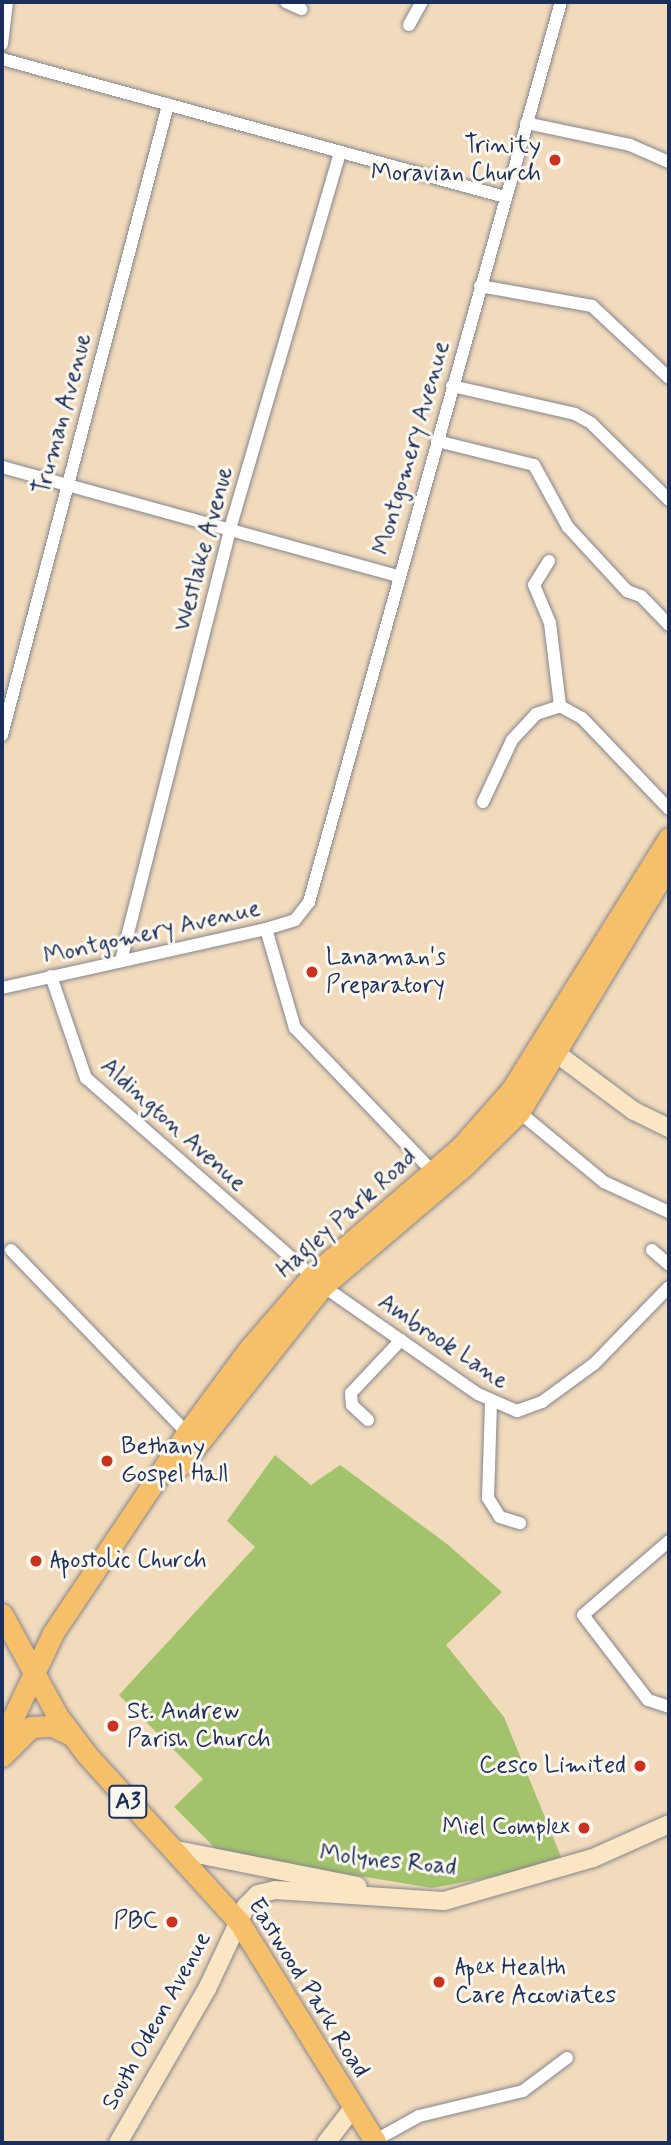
<!DOCTYPE html>
<style>
body{margin:0}
#map{position:relative;width:671px;height:2145px;overflow:hidden;background:#f2dbbc;font-family:Mynerve,sans-serif}
div>[style]{position:absolute}
[style*='--x']{left:calc(var(--x)*1px);top:calc(var(--y)*1px);width:calc(var(--w)*1px);rotate:calc(var(--a)*1deg)}
.green>*{inset:0;background:#a2c36c}
.roads{filter:drop-shadow(0 0 2px #86858d) drop-shadow(0 0 2px #86858d)}
.street>*{height:12px;margin:-6px;padding:0 6px;transform-origin:6px;border-radius:6px;background:#fff}
.secondary>*{height:18px;margin:-9px;padding:0 9px;transform-origin:9px;border-radius:9px;background:#fbe6c4}
.primary>*{height:21px;margin:-10.5px;padding:0 10.5px;transform-origin:10.5px;border-radius:10.5px;background:#f6c06b}
.dots>*{width:19px;height:19px;translate:-50% -50%;box-sizing:border-box;border:4px solid #fbf7ec;border-radius:50%}
span{translate:-50% -50%;white-space:nowrap;text-align:center;line-height:1.15;-webkit-text-stroke:6px #fbf7ec;paint-order:stroke}
.shield-label span{padding:2px 5px;background:#fbf7ec;border:2px solid;border-radius:5px;-webkit-text-stroke-width:0}
.shield-label{font-size:23px;color:#1b2f5e;font-weight:700}
.poi-label{font-size:24px;color:#1b2f5e}
.right{translate:-100% -50%;text-align:right}
.left{translate:0 -50%;text-align:left}
.street-label{font-size:24px;color:#1b2f5e}
.frame{position:absolute;inset:0;border:4px solid #1b2f5e;pointer-events:none}
</style>
<div id="map">
<div class="green">
<div style="clip-path:polygon(275px 1455px,311px 1485px,340px 1465px,447px 1544px,502px 1592px,446px 1645px,504px 1717px,564px 1864px,432px 1888px,220px 1853px,174px 1807px,203px 1779px,119px 1695px,255px 1547px,227px 1521px)"></div>
</div>
<div class="roads">
<div class="street">
<div style="--x:286;--y:2;--w:17;--a:25"></div>
<div style="--x:409;--y:25;--w:26;--a:-61"></div>
<div style="--x:2;--y:44;--w:42;--a:-83.2"></div>
<div style="--x:2;--y:59;--w:522;--a:15.34"></div>
<div style="--x:526;--y:123;--w:106;--a:11.9"></div>
<div style="--x:630;--y:145;--w:43;--a:23.6"></div>
<div style="--x:480;--y:286;--w:114;--a:10.1"></div>
<div style="--x:592;--y:306;--w:105;--a:43.1"></div>
<div style="--x:452;--y:386;--w:126;--a:12.8"></div>
<div style="--x:575;--y:414;--w:18;--a:29"></div>
<div style="--x:591;--y:423;--w:110;--a:44.6"></div>
<div style="--x:437;--y:441;--w:100;--a:13.9"></div>
<div style="--x:534;--y:465;--w:71;--a:61.3"></div>
<div style="--x:568;--y:527;--w:87;--a:47.3"></div>
<div style="--x:627;--y:591;--w:15;--a:20"></div>
<div style="--x:641;--y:596;--w:40;--a:46"></div>
<div style="--x:2;--y:467;--w:411;--a:15.4"></div>
<div style="--x:549;--y:561;--w:28;--a:122"></div>
<div style="--x:534;--y:585;--w:41;--a:67.2"></div>
<div style="--x:550;--y:623;--w:84;--a:83.1"></div>
<div style="--x:2;--y:735;--w:652;--a:-75.24"></div>
<div style="--x:483;--y:802;--w:68;--a:-64.9"></div>
<div style="--x:512;--y:740;--w:35;--a:-47"></div>
<div style="--x:536;--y:714;--w:25;--a:-18"></div>
<div style="--x:560;--y:706;--w:25;--a:29"></div>
<div style="--x:582;--y:718;--w:126;--a:46.3"></div>
<div style="--x:266;--y:929;--w:103;--a:73.7"></div>
<div style="--x:295;--y:1028;--w:198;--a:46.2"></div>
<div style="--x:121;--y:961;--w:446;--a:-75.8"></div>
<div style="--x:230;--y:529;--w:393;--a:-73.7"></div>
<div style="--x:51;--y:976;--w:108;--a:71.1"></div>
<div style="--x:86;--y:1078;--w:300;--a:41.2"></div>
<div style="--x:2;--y:988;--w:271;--a:-12.6"></div>
<div style="--x:266;--y:929;--w:30;--a:-17"></div>
<div style="--x:295;--y:920;--w:23;--a:-52"></div>
<div style="--x:309;--y:902;--w:935;--a:-74.36"></div>
<div style="--x:519;--y:1112;--w:110;--a:39.5"></div>
<div style="--x:604;--y:1182;--w:72;--a:24.8"></div>
<div style="--x:11;--y:1250;--w:254;--a:46.1"></div>
<div style="--x:652;--y:1250;--w:23;--a:41"></div>
<div style="--x:323;--y:1286;--w:189;--a:34.9"></div>
<div style="--x:478;--y:1394;--w:43;--a:23.6"></div>
<div style="--x:517;--y:1411;--w:27;--a:-20"></div>
<div style="--x:542;--y:1402;--w:64;--a:-36.2"></div>
<div style="--x:594;--y:1364;--w:107;--a:-45.8"></div>
<div style="--x:491;--y:1403;--w:95;--a:91.8"></div>
<div style="--x:488;--y:1498;--w:22;--a:58"></div>
<div style="--x:500;--y:1517;--w:21;--a:17"></div>
<div style="--x:368;--y:1420;--w:22;--a:-137"></div>
<div style="--x:352;--y:1405;--w:12;--a:-95"></div>
<div style="--x:351;--y:1393;--w:73;--a:-46.7"></div>
<div style="--x:669;--y:1541;--w:113;--a:139.3"></div>
<div style="--x:583;--y:1615;--w:107;--a:52.6"></div>
<div style="--x:648;--y:1700;--w:22;--a:18"></div>
<div style="--x:374;--y:2141;--w:51;--a:-29.1"></div>
<div style="--x:419;--y:2116;--w:107;--a:-13.5"></div>
<div style="--x:523;--y:2091;--w:55;--a:-36.9"></div>
</div>
<div class="secondary">
<div style="--x:544;--y:1044;--w:112;--a:36.7"></div>
<div style="--x:634;--y:1111;--w:39;--a:26"></div>
<div style="--x:177;--y:1850;--w:184;--a:11.3"></div>
<div style="--x:118;--y:2143;--w:178;--a:-60"></div>
<div style="--x:207;--y:1989;--w:92;--a:-64.8"></div>
<div style="--x:246;--y:1906;--w:17;--a:-45"></div>
<div style="--x:258;--y:1894;--w:17;--a:-13"></div>
<div style="--x:275;--y:1890;--w:169;--a:3.7"></div>
<div style="--x:444;--y:1901;--w:155;--a:-16.1"></div>
<div style="--x:593;--y:1858;--w:83;--a:-24.1"></div>
<div style="--x:326;--y:2143;--w:44;--a:-52.4"></div>
</div>
<div class="primary">
<div style="--x:181;--y:1465;--w:228;--a:-51.6"></div>
<div style="--x:323;--y:1286;--w:185;--a:-40.4"></div>
<div style="--x:464;--y:1166;--w:77;--a:-44.5"></div>
<div style="--x:519;--y:1112;--w:290;--a:-58.8"></div>
<div style="--x:2;--y:1614;--w:115;--a:61.4"></div>
<div style="--x:57;--y:1715;--w:50;--a:53.1"></div>
<div style="--x:87;--y:1755;--w:226;--a:47.7"></div>
<div style="--x:239;--y:1922;--w:260;--a:58.2"></div>
<div style="--x:2;--y:1741;--w:119;--a:-64.7"></div>
<div style="--x:53;--y:1633;--w:241;--a:-56.2"></div>
<div style="--x:187;--y:1433;--w:104;--a:-53.6"></div>
<div style="--x:249;--y:1349;--w:96;--a:-49.2"></div>
<div style="--x:312;--y:1276;--w:196;--a:-40.9"></div>
<div style="--x:460;--y:1148;--w:79;--a:-48.6"></div>
<div style="--x:512;--y:1089;--w:296;--a:-58"></div>
<div style="--x:2;--y:1756;--w:41;--a:-45"></div>
<div style="--x:31;--y:1727;--w:21;--a:-3"></div>
<div style="--x:52;--y:1726;--w:21;--a:25"></div>
</div>
</div>
<div class="dots">
<div style="left:555px;top:160px;background:#c8321e"></div>
<div style="left:312px;top:972px;background:#c8321e"></div>
<div style="left:107px;top:1461px;background:#c8321e"></div>
<div style="left:36px;top:1561px;background:#c8321e"></div>
<div style="left:113px;top:1726px;background:#c8321e"></div>
<div style="left:640px;top:1766px;background:#c8321e"></div>
<div style="left:584px;top:1828px;background:#c8321e"></div>
<div style="left:172px;top:1922px;background:#c8321e"></div>
<div style="left:439px;top:1982px;background:#c8321e"></div>
</div>
<div class="shield-label">
<span style="left:128px;top:1802px">A3</span>
</div>
<div class="poi-label">
<span class="right" style="left:541px;top:160px">Trinity<br>Moravian Church</span>
<span class="left" style="left:326px;top:972px">Lanaman's<br>Preparatory</span>
<span class="left" style="left:121px;top:1461px">Bethany<br>Gospel Hall</span>
<span class="left" style="left:50px;top:1561px">Apostolic Church</span>
<span class="left" style="left:127px;top:1726px">St. Andrew<br>Parish Church</span>
<span class="right" style="left:626px;top:1766px">Cesco Limited</span>
<span class="right" style="left:570px;top:1828px">Miel Complex</span>
<span class="right" style="left:158px;top:1922px">PBC</span>
<span class="left" style="left:455px;top:1982px">Apex Health<br>Care Accoviates</span>
</div>
<div class="street-label">
<span style="left:63px;top:414px;rotate:-75deg">Truman Avenue</span>
<span style="left:412px;top:448px;rotate:-74deg">Montgomery Avenue</span>
<span style="left:204px;top:549px;rotate:-75deg">Westlake Avenue</span>
<span style="left:152px;top:933px;rotate:-13deg">Montgomery Avenue</span>
<span style="left:173px;top:1125px;rotate:42deg">Aldington Avenue</span>
<span style="left:347px;top:1214px;rotate:-42deg">Hagley Park Road</span>
<span style="left:443px;top:1342px;rotate:34deg">Ambrook Lane</span>
<span style="left:388px;top:1861px;rotate:6deg">Molynes Road</span>
<span style="left:308px;top:1988px;rotate:58deg">Eastwood Park Road</span>
<span style="left:157px;top:2021px;rotate:-61deg">South Odeon Avenue</span>
</div>
<div class="frame"></div>
</div>
